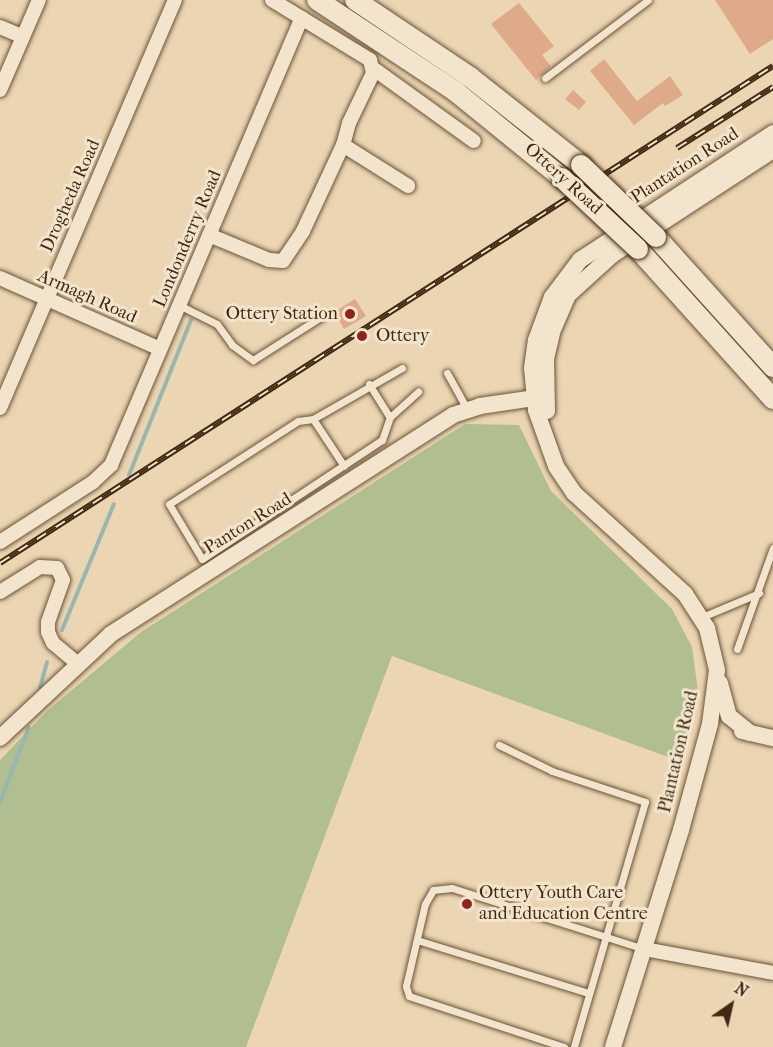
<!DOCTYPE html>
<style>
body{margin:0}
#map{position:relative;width:773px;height:1047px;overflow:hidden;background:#ebd5b2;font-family:"IM FELL French Canon",serif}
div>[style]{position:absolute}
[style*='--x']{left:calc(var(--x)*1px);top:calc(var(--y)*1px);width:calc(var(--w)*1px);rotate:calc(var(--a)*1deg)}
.green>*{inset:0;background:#b1be90}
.stream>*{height:4px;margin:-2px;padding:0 2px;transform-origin:2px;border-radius:2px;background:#98b8af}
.building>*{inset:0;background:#dfaa89}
.roads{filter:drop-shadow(0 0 2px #6b5438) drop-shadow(0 0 2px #6b5438)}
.service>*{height:7px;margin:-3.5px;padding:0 3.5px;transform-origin:3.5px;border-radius:3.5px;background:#f2e4cd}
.minor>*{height:14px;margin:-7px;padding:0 7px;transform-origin:7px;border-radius:7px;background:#f2e4cd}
.tertiary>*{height:16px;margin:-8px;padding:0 8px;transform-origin:8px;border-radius:8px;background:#f2e4cd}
.secondary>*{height:20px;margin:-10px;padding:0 10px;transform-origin:10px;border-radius:10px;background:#f2e4cd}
.rail>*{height:6px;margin-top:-3px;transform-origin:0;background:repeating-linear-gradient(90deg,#f2e4cd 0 11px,#402910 0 22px);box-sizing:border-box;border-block:2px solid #402910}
.bridges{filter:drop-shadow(0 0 2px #402910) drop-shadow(0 0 2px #402910)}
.secondary-bridge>*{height:20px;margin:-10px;padding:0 10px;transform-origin:10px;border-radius:10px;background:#f2e4cd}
.dots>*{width:16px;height:16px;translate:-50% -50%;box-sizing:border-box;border:3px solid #f2e4cd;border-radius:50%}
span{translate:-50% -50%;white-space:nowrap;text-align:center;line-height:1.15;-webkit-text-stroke:6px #f2e4cd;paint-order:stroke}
.street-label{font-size:18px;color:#402910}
.poi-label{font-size:18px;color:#402910}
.right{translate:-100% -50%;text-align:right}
.left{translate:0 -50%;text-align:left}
.north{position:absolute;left:701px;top:975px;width:60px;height:60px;-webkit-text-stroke:4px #f2e4cd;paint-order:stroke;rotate:34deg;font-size:16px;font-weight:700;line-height:24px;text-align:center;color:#402910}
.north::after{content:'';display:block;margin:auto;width:21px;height:27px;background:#402910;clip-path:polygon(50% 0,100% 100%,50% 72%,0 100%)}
</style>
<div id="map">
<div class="green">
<div style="clip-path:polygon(465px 424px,519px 425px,551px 491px,672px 609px,692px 647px,698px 691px,679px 761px,392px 656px,246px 1047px,0 1047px,0 760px,47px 711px,141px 632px)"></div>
</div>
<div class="stream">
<div style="--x:129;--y:475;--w:167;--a:-68.2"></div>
<div style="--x:62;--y:630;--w:136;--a:-67.6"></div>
<div style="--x:40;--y:688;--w:27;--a:-75"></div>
<div style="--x:0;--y:802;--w:80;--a:-68.9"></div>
</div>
<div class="building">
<div style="clip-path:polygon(715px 0,773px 0,773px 39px,750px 54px)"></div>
<div style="clip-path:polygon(519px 3px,554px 46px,542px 55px,551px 66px,536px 80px,491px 24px)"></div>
<div style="clip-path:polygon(604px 59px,637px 101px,670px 76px,683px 95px,665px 106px,663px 103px,634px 125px,590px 71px)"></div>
<div style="clip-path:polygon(573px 90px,586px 102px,579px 110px,565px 99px)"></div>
<div style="clip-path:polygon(355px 299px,366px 316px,344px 329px,334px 312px)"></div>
</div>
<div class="roads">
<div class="service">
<div style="--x:545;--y:78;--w:129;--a:-37.1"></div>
<div style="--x:179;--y:305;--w:42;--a:26.6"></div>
<div style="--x:217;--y:324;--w:26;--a:54"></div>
<div style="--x:232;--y:345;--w:26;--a:36"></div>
<div style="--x:253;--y:360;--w:82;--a:-32.5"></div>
<div style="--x:402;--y:368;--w:103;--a:150.2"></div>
<div style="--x:313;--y:419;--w:15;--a:172"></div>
<div style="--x:298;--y:421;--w:153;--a:147.2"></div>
<div style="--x:169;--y:504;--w:64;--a:59"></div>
<div style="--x:202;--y:559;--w:216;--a:-33.5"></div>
<div style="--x:382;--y:440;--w:24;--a:-71"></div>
<div style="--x:390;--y:417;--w:38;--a:-42"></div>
<div style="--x:447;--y:373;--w:41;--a:60.9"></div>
<div style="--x:369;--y:384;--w:39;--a:58"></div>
<div style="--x:313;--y:419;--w:56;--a:56.6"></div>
<div style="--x:702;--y:617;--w:62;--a:-22.8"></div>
<div style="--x:737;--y:649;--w:107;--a:-70.4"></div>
<div style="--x:499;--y:745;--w:59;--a:26.1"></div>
<div style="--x:552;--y:771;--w:98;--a:18.4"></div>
<div style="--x:645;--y:802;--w:255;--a:106.2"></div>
<div style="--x:417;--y:940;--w:179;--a:17.2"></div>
<div style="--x:564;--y:1047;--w:163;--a:-161.8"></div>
<div style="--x:409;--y:996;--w:10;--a:-107"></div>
<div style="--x:406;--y:986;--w:84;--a:-77"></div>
<div style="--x:425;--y:904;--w:16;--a:-60"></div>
<div style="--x:433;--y:890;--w:19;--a:-6"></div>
<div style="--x:452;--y:888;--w:201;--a:17.6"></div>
</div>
<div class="minor">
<div style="--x:272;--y:0;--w:115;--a:31.5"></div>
<div style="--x:370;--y:60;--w:13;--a:77"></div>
<div style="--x:373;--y:73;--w:55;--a:115.6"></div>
<div style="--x:349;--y:123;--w:23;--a:105"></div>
<div style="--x:343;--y:145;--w:77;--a:32.2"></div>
<div style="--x:0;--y:27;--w:25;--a:23"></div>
<div style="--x:374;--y:69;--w:123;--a:35.8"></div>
<div style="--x:0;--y:90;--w:98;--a:-66.6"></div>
<div style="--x:209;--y:235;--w:65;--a:22.6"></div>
<div style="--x:269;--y:260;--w:14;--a:4"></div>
<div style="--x:283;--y:261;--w:36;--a:-56"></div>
<div style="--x:303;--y:231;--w:95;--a:-65.1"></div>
<div style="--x:0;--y:278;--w:175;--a:23.9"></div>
<div style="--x:0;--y:408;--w:444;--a:-66.8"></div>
<div style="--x:0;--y:542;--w:111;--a:-32.8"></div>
<div style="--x:93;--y:482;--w:25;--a:-43"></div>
<div style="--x:111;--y:465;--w:486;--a:-66.9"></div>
<div style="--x:0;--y:592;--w:47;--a:-32"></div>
<div style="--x:40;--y:567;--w:17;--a:3"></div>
<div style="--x:57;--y:568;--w:13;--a:63"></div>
<div style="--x:63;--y:580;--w:45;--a:109.7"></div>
<div style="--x:48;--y:622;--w:10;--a:90"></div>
<div style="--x:48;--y:632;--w:12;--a:66"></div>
<div style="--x:53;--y:643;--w:33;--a:40"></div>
<div style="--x:644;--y:949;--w:131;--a:10.5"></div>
</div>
<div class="tertiary">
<div style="--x:547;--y:411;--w:52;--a:-91.1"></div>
<div style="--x:546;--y:359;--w:28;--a:-77"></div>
<div style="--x:552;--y:332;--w:40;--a:-66.6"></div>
<div style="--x:568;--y:295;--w:59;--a:-42.3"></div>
<div style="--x:612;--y:255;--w:192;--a:-33.1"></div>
<div style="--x:720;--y:683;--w:34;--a:75"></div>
<div style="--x:729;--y:716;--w:27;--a:39"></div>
<div style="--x:742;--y:731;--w:32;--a:13"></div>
<div style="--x:0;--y:738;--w:152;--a:-43.1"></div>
<div style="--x:111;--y:634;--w:406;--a:-32.6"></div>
<div style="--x:453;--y:415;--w:28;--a:-18"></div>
<div style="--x:480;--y:406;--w:56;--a:-8.3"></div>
<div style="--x:535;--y:398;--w:10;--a:11"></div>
<div style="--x:613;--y:1047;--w:227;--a:-72.6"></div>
<div style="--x:681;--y:830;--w:110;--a:-74.7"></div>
<div style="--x:710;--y:724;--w:54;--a:-82.6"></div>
<div style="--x:717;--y:670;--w:43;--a:-103.4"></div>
<div style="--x:707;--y:628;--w:40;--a:-122.9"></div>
<div style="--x:685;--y:594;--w:150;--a:-137.7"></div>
<div style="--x:574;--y:493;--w:32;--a:-124"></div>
<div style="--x:556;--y:466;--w:59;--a:-109.7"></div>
<div style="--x:536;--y:410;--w:42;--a:-95.4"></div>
<div style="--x:532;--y:368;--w:28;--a:-82"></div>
<div style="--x:536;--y:340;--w:46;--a:-69.6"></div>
<div style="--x:552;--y:297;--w:46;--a:-52.9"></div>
<div style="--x:580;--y:260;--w:231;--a:-33.3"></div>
</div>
<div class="secondary">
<div style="--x:317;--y:0;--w:165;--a:33.4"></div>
<div style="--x:455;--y:91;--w:138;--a:39.1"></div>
<div style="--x:355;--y:0;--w:138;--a:33.8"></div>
<div style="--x:470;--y:77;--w:142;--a:38.4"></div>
<div style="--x:656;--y:237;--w:175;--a:48"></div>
<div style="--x:638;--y:249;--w:202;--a:48"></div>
</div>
</div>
<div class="rail">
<div style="--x:677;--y:148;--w:114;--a:-32.4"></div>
<div style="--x:0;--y:563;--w:919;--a:-32.74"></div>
</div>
<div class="bridges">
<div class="secondary-bridge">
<div style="--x:581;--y:165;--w:104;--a:43.8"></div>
<div style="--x:562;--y:178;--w:104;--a:43.1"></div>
</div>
</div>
<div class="dots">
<div style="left:350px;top:314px;background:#8f2418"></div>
<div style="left:362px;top:336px;background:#8f2418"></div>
<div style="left:467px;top:904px;background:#8f2418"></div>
</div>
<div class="street-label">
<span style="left:685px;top:166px;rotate:-33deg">Plantation Road</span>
<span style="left:563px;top:179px;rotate:42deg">Ottery Road</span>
<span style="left:71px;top:196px;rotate:-66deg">Drogheda Road</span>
<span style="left:188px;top:239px;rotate:-67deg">Londonderry Road</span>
<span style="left:87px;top:297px;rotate:24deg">Armagh Road</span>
<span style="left:248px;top:524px;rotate:-32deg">Panton Road</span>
<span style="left:679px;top:752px;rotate:-77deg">Plantation Road</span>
</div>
<div class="poi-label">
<span class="right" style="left:338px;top:314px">Ottery Station</span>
<span class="left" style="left:376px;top:336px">Ottery</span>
<span class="left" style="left:479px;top:904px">Ottery Youth Care<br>and Education Centre</span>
</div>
<div class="north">N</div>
</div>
